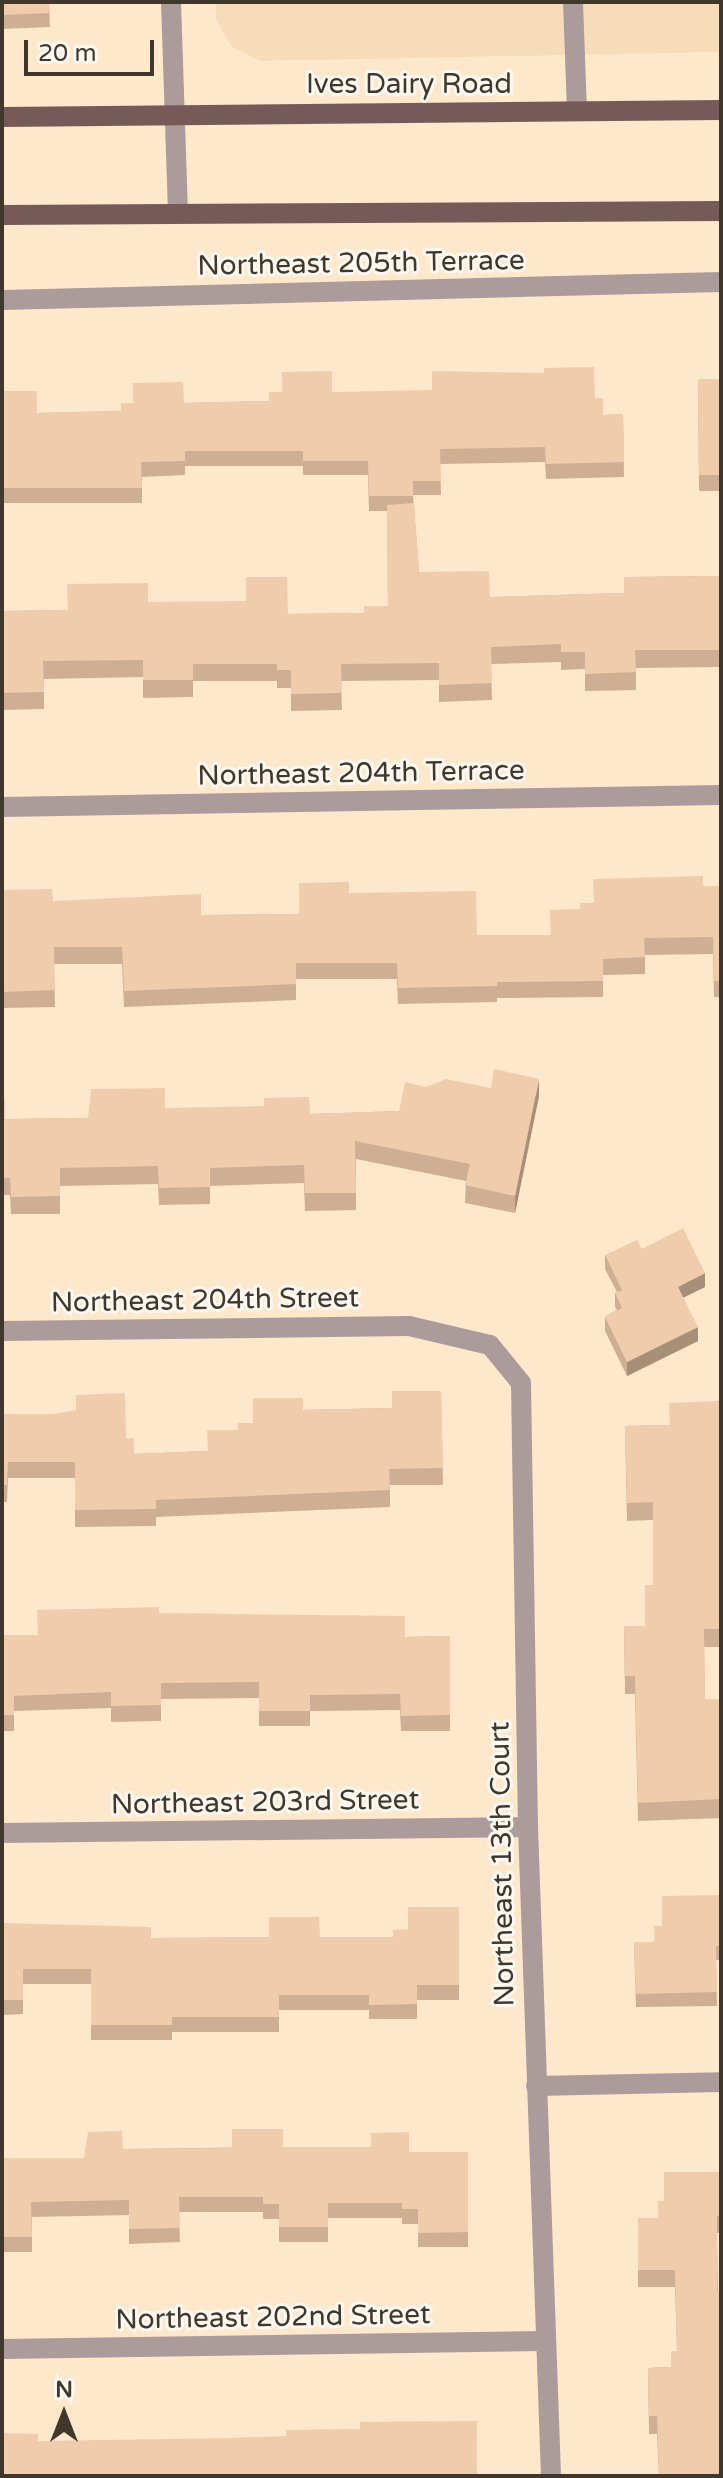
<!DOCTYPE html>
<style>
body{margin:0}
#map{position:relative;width:723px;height:2478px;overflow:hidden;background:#fee8cb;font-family:"Varela Round",sans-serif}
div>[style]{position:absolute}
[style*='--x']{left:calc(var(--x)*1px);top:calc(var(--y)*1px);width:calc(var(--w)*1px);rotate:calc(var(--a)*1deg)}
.built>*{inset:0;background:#f7dcb9}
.minor>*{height:20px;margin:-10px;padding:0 10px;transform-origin:10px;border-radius:10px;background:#ac9b9b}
.major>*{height:20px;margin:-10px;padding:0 10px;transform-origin:10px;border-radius:10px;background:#765959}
.wall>*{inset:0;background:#ceaf94}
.shaded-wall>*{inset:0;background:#a78f78}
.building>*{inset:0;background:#efccac}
span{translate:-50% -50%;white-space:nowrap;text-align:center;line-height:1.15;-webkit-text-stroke:6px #fdf8f2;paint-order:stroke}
.street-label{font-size:28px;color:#41382d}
.frame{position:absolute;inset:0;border:4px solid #41382d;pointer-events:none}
.north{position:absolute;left:24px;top:2374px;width:80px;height:80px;-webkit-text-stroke:6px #fdf8f2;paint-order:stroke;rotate:0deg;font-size:22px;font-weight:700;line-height:32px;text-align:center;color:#41382d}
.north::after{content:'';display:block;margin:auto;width:28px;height:36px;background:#41382d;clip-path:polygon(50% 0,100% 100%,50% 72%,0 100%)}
.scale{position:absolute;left:24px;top:40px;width:130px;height:36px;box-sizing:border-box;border:4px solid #41382d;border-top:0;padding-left:10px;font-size:24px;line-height:28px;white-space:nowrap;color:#41382d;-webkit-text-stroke:6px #fdf8f2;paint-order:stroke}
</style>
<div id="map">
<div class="built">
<div style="clip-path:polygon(216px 2px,721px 2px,721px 52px,260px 61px,231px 46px,216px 20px)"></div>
</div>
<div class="minor">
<div style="--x:171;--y:2;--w:210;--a:88.1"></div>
<div style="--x:573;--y:2;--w:108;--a:87.9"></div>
<div style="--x:2;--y:300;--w:719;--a:-1.43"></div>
<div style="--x:2;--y:807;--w:719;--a:-0.96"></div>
<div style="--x:2;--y:1331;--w:407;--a:-0.7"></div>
<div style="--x:409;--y:1326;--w:83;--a:13.2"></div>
<div style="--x:490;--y:1345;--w:49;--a:50.8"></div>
<div style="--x:521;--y:1383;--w:444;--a:89.1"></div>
<div style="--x:528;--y:1827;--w:649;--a:87.97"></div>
<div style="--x:2;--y:1833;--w:526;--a:-0.65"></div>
<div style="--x:536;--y:2086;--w:185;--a:-1.2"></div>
<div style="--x:2;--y:2349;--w:542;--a:-0.85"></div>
</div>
<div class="major">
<div style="--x:2;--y:117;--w:719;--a:-0.56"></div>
<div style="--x:2;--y:215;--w:719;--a:-0.32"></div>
</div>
<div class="wall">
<div style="clip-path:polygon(2px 2px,49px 2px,50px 27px,2px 29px)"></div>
<div style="clip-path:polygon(698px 379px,721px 379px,721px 491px,699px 491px)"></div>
<div style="clip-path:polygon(2px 391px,37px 413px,121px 411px,184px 403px,269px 401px,332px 392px,595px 398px,603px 415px,623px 414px,624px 477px,546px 479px,545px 462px,440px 464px,441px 495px,413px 495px,419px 572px,490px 597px,624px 593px,624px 577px,721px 576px,721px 667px,636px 668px,636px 690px,585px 691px,585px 669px,561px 670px,561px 662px,491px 664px,492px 700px,439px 702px,439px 680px,341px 681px,342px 710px,291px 711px,291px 688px,277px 688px,277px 681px,193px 681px,193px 697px,143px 698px,143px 677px,44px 679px,44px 709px,2px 710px,2px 611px,68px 610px,148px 602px,288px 614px,364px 613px,388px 606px,387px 511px,369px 511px,368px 475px,303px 475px,303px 466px,185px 466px,185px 475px,142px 477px,142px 503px,2px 503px)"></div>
<div style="clip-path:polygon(703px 886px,721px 886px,721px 997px,714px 997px,713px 954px,645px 955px,645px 974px,603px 975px,603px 997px,497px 998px,497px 1002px,398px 1004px,397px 979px,296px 979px,296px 1000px,124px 1007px,122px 964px,54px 964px,55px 1007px,2px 1008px,2px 890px,53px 901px,201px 915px,299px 914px,349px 893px,477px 935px,550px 935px,580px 909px,593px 903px)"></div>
<div style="clip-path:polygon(426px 1087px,491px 1088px,539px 1096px,515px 1213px,465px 1203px,466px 1181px,356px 1159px,356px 1210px,305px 1211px,304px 1183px,210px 1186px,210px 1204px,159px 1205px,158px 1184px,60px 1186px,60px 1214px,11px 1214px,10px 1195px,2px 1195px,2px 1100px,5px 1119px,88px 1118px,165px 1108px,310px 1114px,399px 1111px)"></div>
<div style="clip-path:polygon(642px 1249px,705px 1287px,683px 1298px,698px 1341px,627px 1376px,605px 1331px,605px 1317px,617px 1310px,615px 1307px,615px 1293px,617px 1292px,605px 1269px,605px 1255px)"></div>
<div style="clip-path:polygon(441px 1391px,443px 1485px,390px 1485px,390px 1507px,156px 1517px,156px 1526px,75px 1527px,75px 1478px,8px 1478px,7px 1502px,2px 1502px,2px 1414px,126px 1439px,134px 1454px,207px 1451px,238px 1430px,253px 1423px,303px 1410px,392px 1408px)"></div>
<div style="clip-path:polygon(721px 1401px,721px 1647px,704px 1647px,705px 1699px,721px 1699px,721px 1818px,638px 1821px,635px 1694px,625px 1694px,624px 1626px,645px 1626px,653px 1585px,653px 1520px,627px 1521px,625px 1426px,670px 1425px)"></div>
<div style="clip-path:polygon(159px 1613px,405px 1637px,450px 1636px,450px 1731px,401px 1731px,400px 1710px,310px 1711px,310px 1726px,259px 1726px,259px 1698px,161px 1699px,161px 1721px,111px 1722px,111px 1708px,14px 1711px,14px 1731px,2px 1731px,2px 1635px,37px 1635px)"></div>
<div style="clip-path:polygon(721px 1895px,721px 1960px,716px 1960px,717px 2006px,636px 2007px,634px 1942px,654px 1942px,662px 1926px)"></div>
<div style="clip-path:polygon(459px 1907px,459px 2000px,417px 2000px,417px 2019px,369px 2019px,369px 2010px,279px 2010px,279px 2032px,172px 2032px,172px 2040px,91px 2040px,91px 1984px,23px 1984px,23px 2014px,2px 2015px,2px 1923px,151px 1938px,393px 1937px)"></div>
<div style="clip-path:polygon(283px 2147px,409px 2152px,468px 2152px,468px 2247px,418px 2247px,418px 2224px,402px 2224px,402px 2218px,328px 2218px,328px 2242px,279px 2242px,279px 2219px,263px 2219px,263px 2212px,179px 2212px,180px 2242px,129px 2244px,129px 2215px,32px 2217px,32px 2252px,2px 2252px,2px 2158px,84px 2158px,123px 2149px)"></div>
<div style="clip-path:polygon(721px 2172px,721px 2233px,717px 2233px,721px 2476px,659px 2476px,657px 2434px,649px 2434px,648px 2368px,671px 2367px,671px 2351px,677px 2351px,675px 2287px,638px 2287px,638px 2218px,658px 2218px,664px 2201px)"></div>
</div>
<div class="shaded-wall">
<div style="clip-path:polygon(539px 1079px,539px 1096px,515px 1213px,515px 1196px)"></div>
<div style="clip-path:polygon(705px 1273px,705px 1287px,678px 1300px,678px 1287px)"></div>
<div style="clip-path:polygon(698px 1327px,698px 1341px,627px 1376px,627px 1362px)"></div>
</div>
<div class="building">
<div style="clip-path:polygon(2px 2px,49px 2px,50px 13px,2px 15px)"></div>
<div style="clip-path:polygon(594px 367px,595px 398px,603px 398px,603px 415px,623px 414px,624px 462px,546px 464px,545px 447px,440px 449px,441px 481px,413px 481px,413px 496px,369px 496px,368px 461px,303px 461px,303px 451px,185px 451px,185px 461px,141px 462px,142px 488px,2px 488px,2px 391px,37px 391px,37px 413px,121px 411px,121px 403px,133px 403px,133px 383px,183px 382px,184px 403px,269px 401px,269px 392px,282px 392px,282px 372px,332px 371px,332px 392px,432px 390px,432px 371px,544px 373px,544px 368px)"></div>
<div style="clip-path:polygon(698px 379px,721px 379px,721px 475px,699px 475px)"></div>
<div style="clip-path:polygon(414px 503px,419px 572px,489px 571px,490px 597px,624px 593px,624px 577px,721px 576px,721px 650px,635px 650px,636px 672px,585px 674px,585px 652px,561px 652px,561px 644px,491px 647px,492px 683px,439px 685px,439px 663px,341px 664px,342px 693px,291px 694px,291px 670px,277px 670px,277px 664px,193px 664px,193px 680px,143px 680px,143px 660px,43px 661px,44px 692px,2px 693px,2px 611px,68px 610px,67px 584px,148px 583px,148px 602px,246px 601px,246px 577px,287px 577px,288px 614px,364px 613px,364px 606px,388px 606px,387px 505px)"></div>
<div style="clip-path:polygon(703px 876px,703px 886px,721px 886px,721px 981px,714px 981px,713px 937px,644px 938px,645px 957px,603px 959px,603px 981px,497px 982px,497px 986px,398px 988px,397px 963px,296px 963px,296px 984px,124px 991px,122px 947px,54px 947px,55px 990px,2px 992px,2px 890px,52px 889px,53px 901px,201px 894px,201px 915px,299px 914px,299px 883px,349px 882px,349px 893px,476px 891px,477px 935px,551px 935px,550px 910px,580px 909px,580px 903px,594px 903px,593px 879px)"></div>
<div style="clip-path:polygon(494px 1069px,539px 1079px,515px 1196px,465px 1185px,470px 1164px,355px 1141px,356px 1193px,305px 1193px,304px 1165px,210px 1168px,210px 1187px,159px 1188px,158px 1166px,60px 1168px,60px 1196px,11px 1197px,10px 1178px,2px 1178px,2px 1100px,5px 1100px,5px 1119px,88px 1118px,91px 1089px,165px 1088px,165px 1108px,264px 1106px,264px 1098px,309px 1097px,310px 1114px,399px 1111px,405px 1082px,426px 1087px,446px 1079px,491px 1088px)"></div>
<div style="clip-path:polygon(683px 1228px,705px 1273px,678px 1287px,698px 1327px,627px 1362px,605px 1317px,622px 1308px,615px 1293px,622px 1290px,605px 1255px,637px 1240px,642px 1249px)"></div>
<div style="clip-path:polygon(392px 1391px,441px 1391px,443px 1468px,389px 1469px,390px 1490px,156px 1500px,156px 1509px,75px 1510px,75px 1462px,8px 1462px,7px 1485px,2px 1485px,2px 1414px,54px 1414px,76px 1410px,76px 1395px,125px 1393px,126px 1439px,134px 1438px,134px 1454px,208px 1451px,207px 1430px,238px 1430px,238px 1423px,253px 1423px,253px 1398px,303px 1398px,303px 1410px,392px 1408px)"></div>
<div style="clip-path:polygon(721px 1401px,721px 1629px,704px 1629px,705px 1699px,721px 1699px,721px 1799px,638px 1803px,635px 1676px,625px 1676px,624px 1626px,645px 1626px,645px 1585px,653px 1585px,653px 1502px,627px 1503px,625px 1426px,670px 1425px,669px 1403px)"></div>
<div style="clip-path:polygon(159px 1607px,159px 1613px,405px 1616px,405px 1637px,450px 1636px,450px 1715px,401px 1716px,400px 1694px,310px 1695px,310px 1711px,259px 1711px,259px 1682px,161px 1683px,161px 1705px,111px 1706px,111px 1692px,14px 1696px,14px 1715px,2px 1715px,2px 1635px,38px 1635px,37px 1610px)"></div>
<div style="clip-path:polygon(721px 1895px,721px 1946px,716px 1946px,717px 1992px,636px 1994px,634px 1942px,655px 1942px,654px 1926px,662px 1926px,662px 1896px)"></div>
<div style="clip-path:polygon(408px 1907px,459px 1907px,459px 1985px,417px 1985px,417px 2004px,369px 2005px,369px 1995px,279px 1995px,279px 2017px,172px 2017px,172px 2025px,91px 2025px,91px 1969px,23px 1969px,23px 2000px,2px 2000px,2px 1923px,151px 1927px,151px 1938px,269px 1937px,269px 1917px,319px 1917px,320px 1937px,393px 1937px,393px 1930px,408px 1929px)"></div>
<div style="clip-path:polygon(232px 2129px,283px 2129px,283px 2147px,371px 2147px,371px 2133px,409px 2132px,409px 2152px,468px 2152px,468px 2232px,418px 2233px,418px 2209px,402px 2209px,402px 2203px,328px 2203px,328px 2227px,279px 2227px,279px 2204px,263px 2204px,263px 2197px,179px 2197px,180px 2228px,129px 2229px,129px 2200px,31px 2202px,32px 2237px,2px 2237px,2px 2158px,84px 2158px,88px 2132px,122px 2131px,123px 2149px,232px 2148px)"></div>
<div style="clip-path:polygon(664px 2172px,721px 2172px,721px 2216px,717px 2216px,717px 2291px,721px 2291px,721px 2476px,659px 2476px,657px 2416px,649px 2416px,648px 2368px,671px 2367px,671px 2351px,677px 2351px,675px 2270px,638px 2270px,638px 2218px,658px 2218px,658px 2201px,664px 2201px)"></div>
<div style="clip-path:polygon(477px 2421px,477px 2476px,2px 2476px,2px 2433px,38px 2434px,38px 2441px,231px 2438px,286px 2436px,286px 2430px,360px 2429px,360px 2422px)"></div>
</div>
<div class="street-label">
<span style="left:409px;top:84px">Ives Dairy Road</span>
<span style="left:361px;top:263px;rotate:-1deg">Northeast 205th Terrace</span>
<span style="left:361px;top:773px;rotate:-1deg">Northeast 204th Terrace</span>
<span style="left:205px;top:1300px;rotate:-1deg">Northeast 204th Street</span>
<span style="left:265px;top:1802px;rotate:-1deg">Northeast 203rd Street</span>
<span style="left:502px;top:1864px;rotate:-91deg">Northeast 13th Court</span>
<span style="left:273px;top:2317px;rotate:-1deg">Northeast 202nd Street</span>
</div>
<div class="frame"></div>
<div class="north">N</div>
<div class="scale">20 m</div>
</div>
